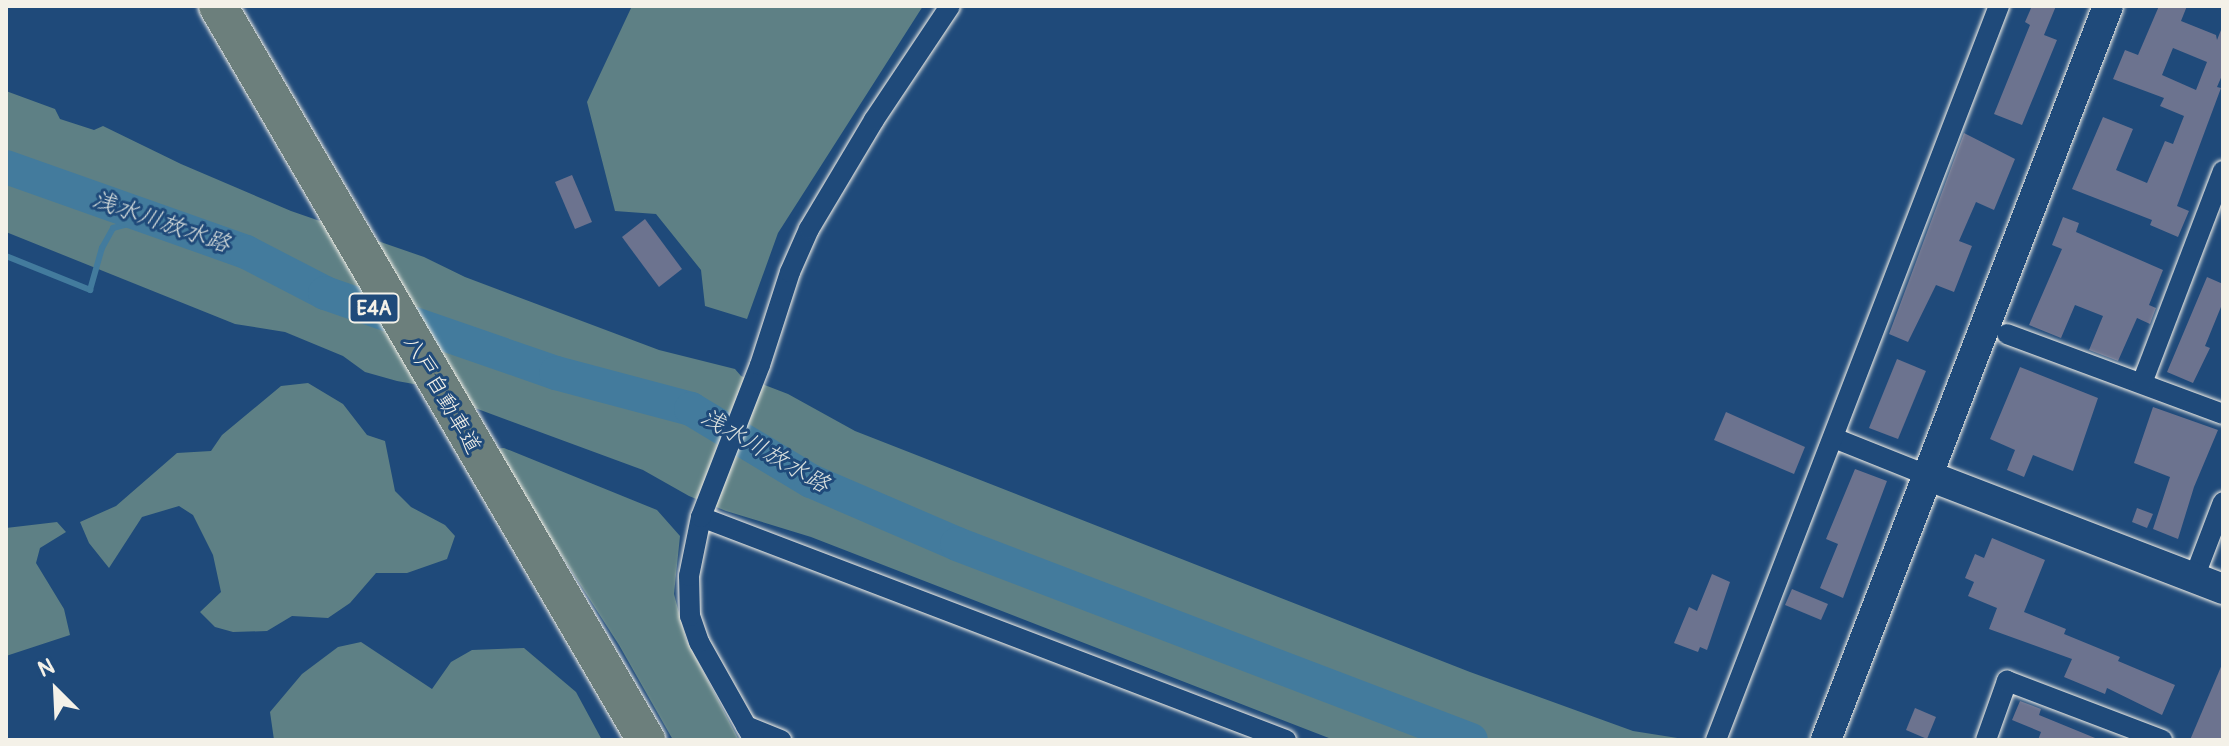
<!DOCTYPE html>
<meta charset="utf-8">
<style>
body{margin:0}
#map{position:relative;width:2229px;height:746px;overflow:hidden;background:#1f4a7a;font-family:Pangolin,"Klee One",sans-serif}
div>[style]{position:absolute}
[style*='--x']{left:calc(var(--x)*1px);top:calc(var(--y)*1px);width:calc(var(--w)*1px);rotate:calc(var(--a)*1deg)}
.green>*{inset:0;background:#5e8085}
.stream>*{height:6px;margin:-3px;padding:0 3px;transform-origin:3px;border-radius:3px;background:#437b9d}
.river>*{height:34px;margin:-17px;padding:0 17px;transform-origin:17px;border-radius:17px;background:#437b9d}
.building>*{inset:0;background:#6c738f}
.roads{filter:drop-shadow(0 0 2px #f4f1e8) drop-shadow(0 0 2px #f4f1e8)}
.street>*{height:20px;margin:-10px;padding:0 10px;transform-origin:10px;border-radius:10px;background:#1f4a7a}
.secondary>*{height:30px;margin:-15px;padding:0 15px;transform-origin:15px;border-radius:15px;background:#1f4a7a}
.highway>*{height:38px;margin:-19px;padding:0 19px;transform-origin:19px;border-radius:19px;background:#6c7f7c}
span{translate:-50% -50%;white-space:nowrap;text-align:center;line-height:1.15;-webkit-text-stroke:6px #1f4a7a;paint-order:stroke}
.shield-label span{padding:2px 6px;background:#1f4a7a;border:2px solid;border-radius:6px;-webkit-text-stroke-width:0}
.shield-label{font-size:20px;color:#f4f1e8;font-weight:700}
.street-label{font-size:22px;color:#f4f1e8}
.water-label{font-size:24px;color:#d9dfdd;font-style:italic}
.frame{position:absolute;inset:0;border:8px solid #f4f1e8;pointer-events:none}
.north{position:absolute;left:16px;top:650px;width:80px;height:80px;-webkit-text-stroke:6px #1f4a7a;paint-order:stroke;rotate:336deg;font-size:22px;font-weight:700;line-height:32px;text-align:center;color:#f4f1e8}
.north::after{content:'';display:block;margin:auto;width:28px;height:36px;background:#f4f1e8;clip-path:polygon(50% 0,100% 100%,50% 72%,0 100%)}
</style>
<div id="map">
<div class="green">
<div style="clip-path:polygon(632px 6px,923px 6px,778px 233px,747px 319px,705px 306px,701px 270px,656px 214px,615px 211px,587px 102px)"></div>
<div style="clip-path:polygon(6px 91px,55px 109px,60px 119px,94px 130px,103px 126px,181px 164px,291px 211px,424px 257px,465px 277px,659px 350px,735px 369px,741px 376px,788px 394px,855px 431px,1470px 672px,1633px 731px,1690px 740px,1334px 740px,811px 537px,726px 511px,689px 496px,643px 470px,475px 408px,458px 392px,397px 381px,365px 372px,343px 356px,285px 332px,235px 324px,6px 232px)"></div>
<div style="clip-path:polygon(308px 383px,343px 404px,367px 435px,385px 441px,395px 491px,411px 507px,445px 525px,455px 536px,447px 559px,407px 573px,376px 573px,350px 603px,328px 618px,292px 616px,267px 631px,233px 632px,215px 627px,200px 612px,221px 592px,213px 555px,193px 515px,179px 506px,142px 517px,109px 568px,89px 543px,80px 522px,116px 506px,177px 453px,211px 451px,222px 435px,281px 386px)"></div>
<div style="clip-path:polygon(504px 448px,657px 510px,680px 536px,674px 594px,686px 639px,739px 740px,673px 740px,619px 645px,493px 449px)"></div>
<div style="clip-path:polygon(57px 522px,66px 532px,40px 548px,36px 563px,64px 609px,70px 635px,6px 656px,6px 528px)"></div>
<div style="clip-path:polygon(361px 642px,432px 689px,451px 662px,472px 650px,524px 648px,576px 692px,602px 740px,274px 740px,270px 712px,302px 674px,338px 647px)"></div>
</div>
<div class="stream">
<div style="--x:6;--y:256;--w:91;--a:22"></div>
<div style="--x:90;--y:290;--w:44;--a:-74.1"></div>
<div style="--x:102;--y:248;--w:23;--a:-61"></div>
<div style="--x:113;--y:228;--w:39;--a:-15"></div>
</div>
<div class="river">
<div style="--x:6;--y:167;--w:255;--a:19.5"></div>
<div style="--x:246;--y:252;--w:89;--a:27.4"></div>
<div style="--x:325;--y:293;--w:244;--a:19.1"></div>
<div style="--x:556;--y:373;--w:140;--a:14.9"></div>
<div style="--x:691;--y:409;--w:140;--a:31"></div>
<div style="--x:811;--y:481;--w:159;--a:23.3"></div>
<div style="--x:957;--y:544;--w:550;--a:20.87"></div>
</div>
<div class="building">
<div style="clip-path:polygon(2032px 6px,2056px 6px,2044px 35px,2057px 40px,2022px 125px,1994px 114px,2030px 25px,2025px 22px)"></div>
<div style="clip-path:polygon(evenodd,2159px 6px,2187px 6px,2181px 21px,2216px 35px,2217px 40px,2223px 25px,2223px 73px,2217px 87px,2221px 88px,2177px 206px,2189px 211px,2178px 237px,2150px 225px,2152px 220px,2072px 189px,2103px 117px,2133px 129px,2116px 170px,2147px 183px,2165px 141px,2173px 144px,2184px 116px,2160px 106px,2164px 98px,2113px 79px,2125px 50px,2138px 55px,2159px 6px,2173px 48px,2207px 62px,2196px 90px,2162px 75px,2173px 48px)"></div>
<div style="clip-path:polygon(1964px 133px,2015px 159px,1994px 210px,1976px 202px,1959px 241px,1972px 246px,1954px 292px,1936px 285px,1908px 342px,1889px 334px)"></div>
<div style="clip-path:polygon(572px 175px,592px 222px,575px 229px,555px 182px)"></div>
<div style="clip-path:polygon(2063px 217px,2079px 223px,2076px 232px,2163px 270px,2149px 305px,2156px 308px,2150px 324px,2137px 318px,2118px 361px,2089px 350px,2103px 316px,2075px 305px,2061px 338px,2029px 325px,2062px 249px,2052px 245px)"></div>
<div style="clip-path:polygon(645px 219px,682px 269px,659px 287px,622px 237px)"></div>
<div style="clip-path:polygon(2207px 277px,2223px 284px,2223px 302px,2205px 346px,2210px 348px,2193px 383px,2167px 372px)"></div>
<div style="clip-path:polygon(1897px 359px,1926px 371px,1898px 439px,1869px 428px)"></div>
<div style="clip-path:polygon(2020px 367px,2098px 398px,2073px 471px,2033px 455px,2024px 477px,2007px 470px,2015px 450px,1990px 439px)"></div>
<div style="clip-path:polygon(2153px 407px,2218px 430px,2194px 487px,2178px 539px,2153px 529px,2170px 477px,2134px 463px)"></div>
<div style="clip-path:polygon(1726px 412px,1805px 447px,1794px 474px,1714px 440px)"></div>
<div style="clip-path:polygon(1855px 469px,1887px 481px,1843px 598px,1820px 588px,1838px 544px,1826px 539px)"></div>
<div style="clip-path:polygon(2137px 508px,2153px 514px,2147px 528px,2132px 522px)"></div>
<div style="clip-path:polygon(1992px 538px,2045px 560px,2024px 612px,2066px 629px,2064px 634px,2120px 657px,2118px 661px,2175px 685px,2162px 715px,2107px 688px,2105px 694px,2064px 677px,2072px 659px,1989px 629px,1997px 608px,1968px 596px,1974px 582px,1965px 578px,1975px 554px,1984px 558px)"></div>
<div style="clip-path:polygon(1712px 574px,1730px 582px,1707px 650px,1700px 647px,1698px 652px,1674px 643px,1689px 607px,1697px 611px)"></div>
<div style="clip-path:polygon(1792px 589px,1828px 604px,1821px 620px,1785px 605px)"></div>
<div style="clip-path:polygon(2223px 662px,2223px 740px,2190px 740px)"></div>
<div style="clip-path:polygon(2020px 701px,2041px 709px,2039px 715px,2100px 740px,2038px 740px,2041px 732px,2012px 720px)"></div>
<div style="clip-path:polygon(1915px 708px,1936px 717px,1927px 739px,1906px 730px)"></div>
</div>
<div class="roads">
<div class="street">
<div style="--x:2007;--y:334;--w:230;--a:20.3"></div>
<div style="--x:2142;--y:383;--w:227;--a:-69.1"></div>
<div style="--x:1834;--y:438;--w:102;--a:21.8"></div>
<div style="--x:701;--y:517;--w:626;--a:20.87"></div>
<div style="--x:2194;--y:578;--w:81;--a:-69.1"></div>
<div style="--x:746;--y:726;--w:38;--a:22"></div>
<div style="--x:754;--y:740;--w:112;--a:-119.3"></div>
<div style="--x:699;--y:642;--w:28;--a:-109"></div>
<div style="--x:690;--y:616;--w:40;--a:-91.4"></div>
<div style="--x:689;--y:576;--w:60;--a:-78.5"></div>
<div style="--x:701;--y:517;--w:163;--a:-68.8"></div>
<div style="--x:760;--y:365;--w:98;--a:-72.1"></div>
<div style="--x:790;--y:272;--w:47;--a:-66.2"></div>
<div style="--x:809;--y:229;--w:127;--a:-59.2"></div>
<div style="--x:874;--y:120;--w:137;--a:-56.3"></div>
<div style="--x:1716;--y:740;--w:787;--a:-68.92"></div>
<div style="--x:1986;--y:740;--w:63;--a:-70.4"></div>
<div style="--x:2007;--y:681;--w:166;--a:20.8"></div>
</div>
<div class="secondary">
<div style="--x:1929;--y:476;--w:315;--a:21"></div>
<div style="--x:1826;--y:740;--w:786;--a:-68.98"></div>
</div>
<div class="highway">
<div style="--x:218;--y:6;--w:850;--a:59.75"></div>
</div>
</div>
<div class="shield-label">
<span style="left:374px;top:308px">E4A</span>
</div>
<div class="street-label">
<span style="left:442px;top:395px;rotate:60deg">八戸自動車道</span>
</div>
<div class="water-label">
<span style="left:161px;top:222px;rotate:19deg">浅水川放水路</span>
<span style="left:765px;top:451px;rotate:30deg">浅水川放水路</span>
</div>
<div class="frame"></div>
<div class="north">N</div>
</div>
